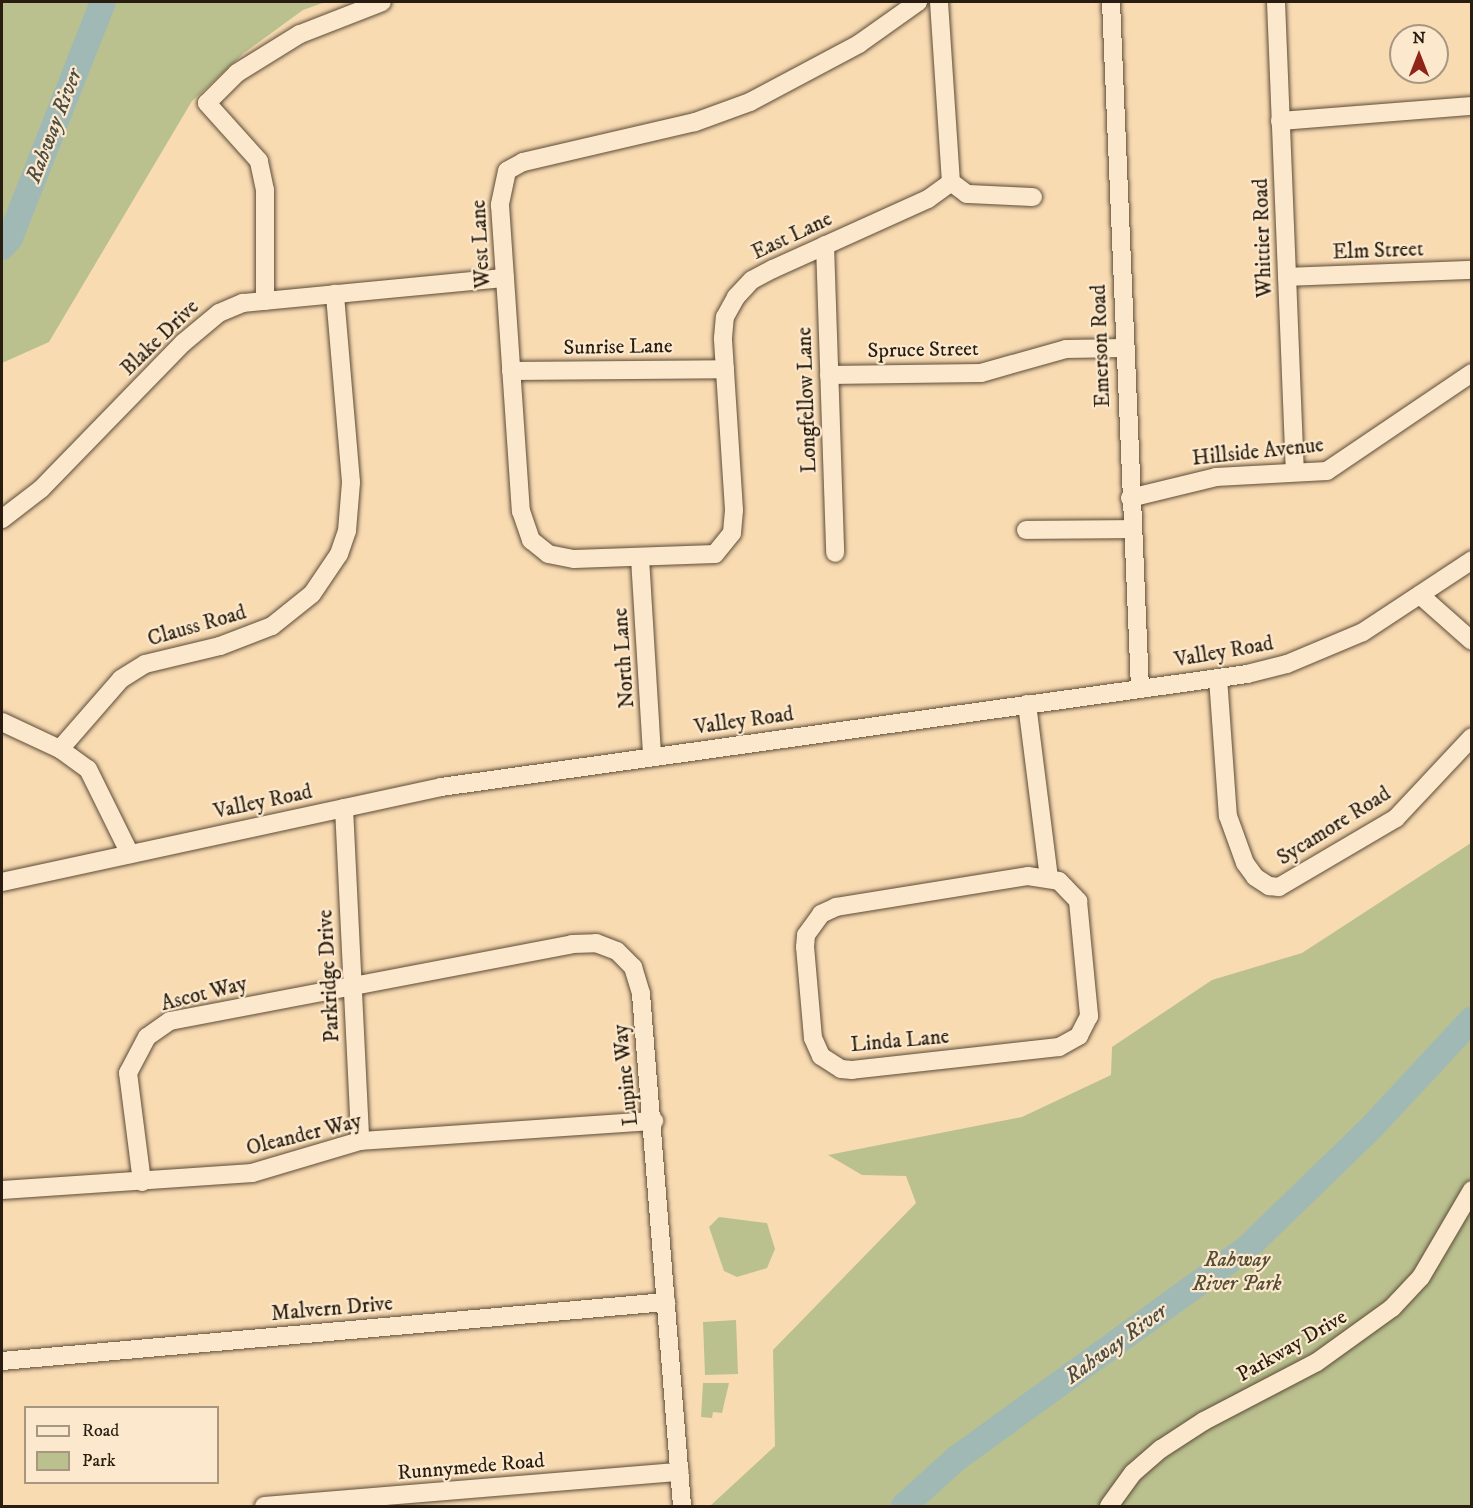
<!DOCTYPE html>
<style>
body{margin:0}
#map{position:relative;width:1473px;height:1508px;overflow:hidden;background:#f9dbb2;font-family:"IM FELL DW Pica",serif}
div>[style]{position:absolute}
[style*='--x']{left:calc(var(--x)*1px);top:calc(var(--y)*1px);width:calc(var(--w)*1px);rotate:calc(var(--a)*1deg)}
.green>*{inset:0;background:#bac18f}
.river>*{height:26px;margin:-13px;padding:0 13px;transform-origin:13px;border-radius:13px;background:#a1b9b5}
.roads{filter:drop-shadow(0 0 2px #5c4c38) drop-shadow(0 0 2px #5c4c38)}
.minor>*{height:18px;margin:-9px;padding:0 9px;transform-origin:9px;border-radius:9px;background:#fbe8cd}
span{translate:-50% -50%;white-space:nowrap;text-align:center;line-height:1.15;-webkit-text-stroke:4.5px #fbe8cd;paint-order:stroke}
.street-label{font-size:21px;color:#281d10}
.park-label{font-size:21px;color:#544e36;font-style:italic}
.water-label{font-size:22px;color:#4c4c42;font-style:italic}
.frame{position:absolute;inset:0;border:3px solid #281d10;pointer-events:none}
.legend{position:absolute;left:24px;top:1406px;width:195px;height:78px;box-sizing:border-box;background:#fbe8cd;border:2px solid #a79781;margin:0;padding:8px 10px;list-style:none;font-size:18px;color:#281d10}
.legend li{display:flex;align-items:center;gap:12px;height:30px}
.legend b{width:30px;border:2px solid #a79781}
.north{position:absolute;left:1389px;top:24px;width:60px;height:60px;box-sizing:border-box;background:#fbe8cd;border:2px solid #a79781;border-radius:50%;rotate:0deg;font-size:16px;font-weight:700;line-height:24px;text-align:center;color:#281d10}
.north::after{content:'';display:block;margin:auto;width:21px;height:27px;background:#8f2418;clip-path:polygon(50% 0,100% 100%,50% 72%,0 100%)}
</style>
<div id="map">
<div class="green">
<div style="clip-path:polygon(2px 2px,325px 2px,303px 10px,244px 53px,192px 101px,49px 342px,2px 363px)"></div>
<div style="clip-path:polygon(1471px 843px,1471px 1506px,710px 1506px,775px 1446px,773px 1350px,916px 1203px,906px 1176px,862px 1175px,828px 1155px,1022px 1117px,1111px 1075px,1112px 1047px,1212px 980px,1302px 953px)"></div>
<div style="clip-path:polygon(719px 1217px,767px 1223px,775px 1249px,767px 1268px,737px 1277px,724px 1271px,709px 1227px)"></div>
<div style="clip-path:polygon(736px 1320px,738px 1374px,705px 1375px,703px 1322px)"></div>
<div style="clip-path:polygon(703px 1383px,729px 1383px,722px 1413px,713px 1412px,712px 1418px,701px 1417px)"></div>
</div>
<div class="river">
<div style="--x:2;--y:247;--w:12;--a:-48"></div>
<div style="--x:10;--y:238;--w:254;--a:-68.5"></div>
<div style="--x:904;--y:1506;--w:72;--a:-42.2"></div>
<div style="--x:957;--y:1458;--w:357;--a:-35.9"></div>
<div style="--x:1246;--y:1249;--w:171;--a:-44.1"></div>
<div style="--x:1369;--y:1130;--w:151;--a:-47.1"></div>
</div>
<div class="roads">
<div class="minor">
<div style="--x:918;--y:2;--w:72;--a:144.6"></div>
<div style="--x:859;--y:44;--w:123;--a:152"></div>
<div style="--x:750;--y:102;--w:59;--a:160"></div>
<div style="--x:695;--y:122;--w:177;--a:166.9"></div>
<div style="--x:523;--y:162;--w:18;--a:151"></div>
<div style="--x:507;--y:171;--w:35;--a:102"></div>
<div style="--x:500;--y:205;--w:307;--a:86.1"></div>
<div style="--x:521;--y:511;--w:31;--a:71"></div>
<div style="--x:531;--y:540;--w:22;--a:39"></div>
<div style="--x:548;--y:554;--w:26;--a:11"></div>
<div style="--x:574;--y:559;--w:141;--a:-2"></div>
<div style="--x:715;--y:554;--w:27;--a:-51"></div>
<div style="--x:732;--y:533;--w:23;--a:-85"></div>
<div style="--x:734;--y:510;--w:172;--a:-93.7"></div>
<div style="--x:723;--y:338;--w:21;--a:-85"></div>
<div style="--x:725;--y:317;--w:23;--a:-61"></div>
<div style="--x:736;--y:297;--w:23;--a:-47"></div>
<div style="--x:752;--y:280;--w:24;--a:-28"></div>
<div style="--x:773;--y:269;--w:170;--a:-24.3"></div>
<div style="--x:928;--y:199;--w:29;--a:-36"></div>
<div style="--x:939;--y:2;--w:180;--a:86.2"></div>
<div style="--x:1111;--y:2;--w:688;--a:87.58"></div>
<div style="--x:1276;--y:2;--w:470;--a:87.7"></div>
<div style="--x:1280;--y:121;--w:193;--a:-4.5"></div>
<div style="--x:951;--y:182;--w:20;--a:37"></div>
<div style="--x:967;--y:194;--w:66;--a:2.6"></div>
<div style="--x:825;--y:245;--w:308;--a:88.1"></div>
<div style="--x:1287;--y:277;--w:185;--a:-2.2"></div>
<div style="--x:265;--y:301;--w:111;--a:-90"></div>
<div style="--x:265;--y:190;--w:30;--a:-102"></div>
<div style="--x:259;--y:161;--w:78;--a:-131.9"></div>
<div style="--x:207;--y:103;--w:42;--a:-45"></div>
<div style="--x:237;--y:73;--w:74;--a:-31.8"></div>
<div style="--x:300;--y:34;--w:88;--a:-21.3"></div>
<div style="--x:511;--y:371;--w:214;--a:-0.5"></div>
<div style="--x:829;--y:375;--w:152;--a:-0.8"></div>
<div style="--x:981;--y:373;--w:88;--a:-15.8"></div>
<div style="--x:1066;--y:349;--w:57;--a:-1"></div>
<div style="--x:1130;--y:498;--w:89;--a:-13.7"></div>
<div style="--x:1216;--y:477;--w:111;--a:-3.1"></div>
<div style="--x:1327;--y:471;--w:175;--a:-34.1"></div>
<div style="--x:2;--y:519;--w:49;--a:-37.6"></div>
<div style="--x:41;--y:489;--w:204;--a:-45.8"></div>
<div style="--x:183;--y:343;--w:47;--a:-39.8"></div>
<div style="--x:219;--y:313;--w:26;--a:-23"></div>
<div style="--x:243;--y:303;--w:263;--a:-5.5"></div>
<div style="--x:1026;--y:530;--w:106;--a:-0.5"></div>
<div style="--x:640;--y:558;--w:198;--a:86.5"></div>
<div style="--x:1420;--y:595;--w:69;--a:41.5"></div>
<div style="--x:1218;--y:678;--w:138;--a:85.9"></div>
<div style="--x:1228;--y:816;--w:50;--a:70.1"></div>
<div style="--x:1245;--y:863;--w:17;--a:54"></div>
<div style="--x:1255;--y:877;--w:17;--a:33"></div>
<div style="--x:1269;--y:886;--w:10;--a:6"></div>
<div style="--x:1279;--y:887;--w:136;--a:-30.5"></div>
<div style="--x:1396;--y:818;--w:111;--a:-46.8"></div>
<div style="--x:1027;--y:704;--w:174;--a:82.8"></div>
<div style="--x:2;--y:722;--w:64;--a:25"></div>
<div style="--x:60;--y:749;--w:34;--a:36"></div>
<div style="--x:88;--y:769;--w:95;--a:63.7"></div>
<div style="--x:60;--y:749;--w:93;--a:-48.9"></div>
<div style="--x:121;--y:679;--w:28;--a:-32"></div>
<div style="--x:145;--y:664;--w:77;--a:-13.5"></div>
<div style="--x:220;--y:646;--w:56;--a:-21"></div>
<div style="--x:272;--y:626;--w:51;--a:-38.7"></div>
<div style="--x:312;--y:594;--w:48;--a:-56"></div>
<div style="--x:339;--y:554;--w:24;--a:-71"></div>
<div style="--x:347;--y:531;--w:49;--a:-85.3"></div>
<div style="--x:351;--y:482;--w:189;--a:-94.9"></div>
<div style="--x:344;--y:808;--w:333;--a:87.2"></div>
<div style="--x:1028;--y:876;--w:31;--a:9"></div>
<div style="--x:1059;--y:881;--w:28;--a:46"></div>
<div style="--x:1078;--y:901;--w:116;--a:84.5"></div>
<div style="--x:1089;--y:1016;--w:22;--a:117"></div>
<div style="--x:1079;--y:1036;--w:23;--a:151"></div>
<div style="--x:1059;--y:1047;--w:208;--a:173.7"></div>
<div style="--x:852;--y:1070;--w:11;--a:-175"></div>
<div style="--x:841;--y:1069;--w:24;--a:-147"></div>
<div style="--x:821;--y:1056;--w:20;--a:-114"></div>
<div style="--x:813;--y:1038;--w:91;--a:-95"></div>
<div style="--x:805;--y:947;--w:12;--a:-85"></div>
<div style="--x:806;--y:935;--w:26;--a:-54"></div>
<div style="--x:821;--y:914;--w:17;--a:-25"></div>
<div style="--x:836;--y:907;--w:194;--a:-9.2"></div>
<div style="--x:2;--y:882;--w:449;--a:-12.2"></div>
<div style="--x:441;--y:787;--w:814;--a:-7.98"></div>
<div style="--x:1247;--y:674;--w:41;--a:-14"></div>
<div style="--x:1287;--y:664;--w:82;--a:-22.8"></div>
<div style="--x:1363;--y:632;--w:131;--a:-33.4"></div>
<div style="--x:142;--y:1182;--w:110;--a:-97.3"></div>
<div style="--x:128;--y:1073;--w:41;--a:-62.2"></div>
<div style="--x:147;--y:1037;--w:28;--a:-35"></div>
<div style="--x:170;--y:1021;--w:409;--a:-10.8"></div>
<div style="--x:572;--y:944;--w:24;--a:-2"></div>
<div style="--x:596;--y:943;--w:22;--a:21"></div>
<div style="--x:617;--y:951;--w:23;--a:45"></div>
<div style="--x:633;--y:967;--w:28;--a:73"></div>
<div style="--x:641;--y:994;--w:514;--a:85.42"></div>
<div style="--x:2;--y:1190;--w:251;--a:-3.9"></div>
<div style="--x:252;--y:1173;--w:113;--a:-16.5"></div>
<div style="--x:360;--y:1141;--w:295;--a:-3.9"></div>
<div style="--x:2;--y:1361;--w:667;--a:-5.08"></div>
<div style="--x:264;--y:1506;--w:417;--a:-4.7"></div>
<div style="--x:1109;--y:1506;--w:41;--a:-54"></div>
<div style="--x:1133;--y:1473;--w:37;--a:-41"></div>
<div style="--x:1161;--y:1449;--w:51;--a:-33.1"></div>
<div style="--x:1204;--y:1421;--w:127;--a:-27.6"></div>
<div style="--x:1317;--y:1362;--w:92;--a:-35.8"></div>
<div style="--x:1392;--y:1308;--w:42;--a:-46.9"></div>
<div style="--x:1421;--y:1277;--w:101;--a:-59.6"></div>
</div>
</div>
<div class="street-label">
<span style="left:792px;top:236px;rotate:-25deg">East Lane</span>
<span style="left:1263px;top:238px;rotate:-92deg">Whittier Road</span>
<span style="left:481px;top:244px;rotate:-93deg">West Lane</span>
<span style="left:1378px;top:251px;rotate:-2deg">Elm Street</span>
<span style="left:160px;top:338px;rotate:-44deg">Blake Drive</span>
<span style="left:1101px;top:346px;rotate:-92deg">Emerson Road</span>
<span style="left:618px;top:347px;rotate:-1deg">Sunrise Lane</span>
<span style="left:923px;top:350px;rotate:-1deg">Spruce Street</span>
<span style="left:807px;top:400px;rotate:-92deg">Longfellow Lane</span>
<span style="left:1258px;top:452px;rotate:-6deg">Hillside Avenue</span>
<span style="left:197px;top:626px;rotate:-16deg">Clauss Road</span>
<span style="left:1224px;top:652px;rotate:-10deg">Valley Road</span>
<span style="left:624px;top:658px;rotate:-94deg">North Lane</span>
<span style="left:744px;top:721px;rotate:-8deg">Valley Road</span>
<span style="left:263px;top:802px;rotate:-12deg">Valley Road</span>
<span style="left:1334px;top:826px;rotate:-32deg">Sycamore Road</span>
<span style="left:329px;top:976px;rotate:-93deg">Parkridge Drive</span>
<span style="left:204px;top:994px;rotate:-14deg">Ascot Way</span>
<span style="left:900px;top:1041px;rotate:-5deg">Linda Lane</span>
<span style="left:626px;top:1075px;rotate:-96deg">Lupine Way</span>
<span style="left:304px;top:1135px;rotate:-14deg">Oleander Way</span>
<span style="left:332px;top:1309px;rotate:-5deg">Malvern Drive</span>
<span style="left:1292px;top:1346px;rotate:-30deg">Parkway Drive</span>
<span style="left:471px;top:1467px;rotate:-5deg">Runnymede Road</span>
</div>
<div class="park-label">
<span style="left:1237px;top:1272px">Rahway<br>River Park</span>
</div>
<div class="water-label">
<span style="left:54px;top:126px;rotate:-69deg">Rahway River</span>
<span style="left:1116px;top:1344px;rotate:-36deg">Rahway River</span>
</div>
<div class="frame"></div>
<ul class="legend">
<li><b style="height:8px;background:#fbe8cd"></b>Road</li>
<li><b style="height:16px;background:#bac18f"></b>Park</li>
</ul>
<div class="north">N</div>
</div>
